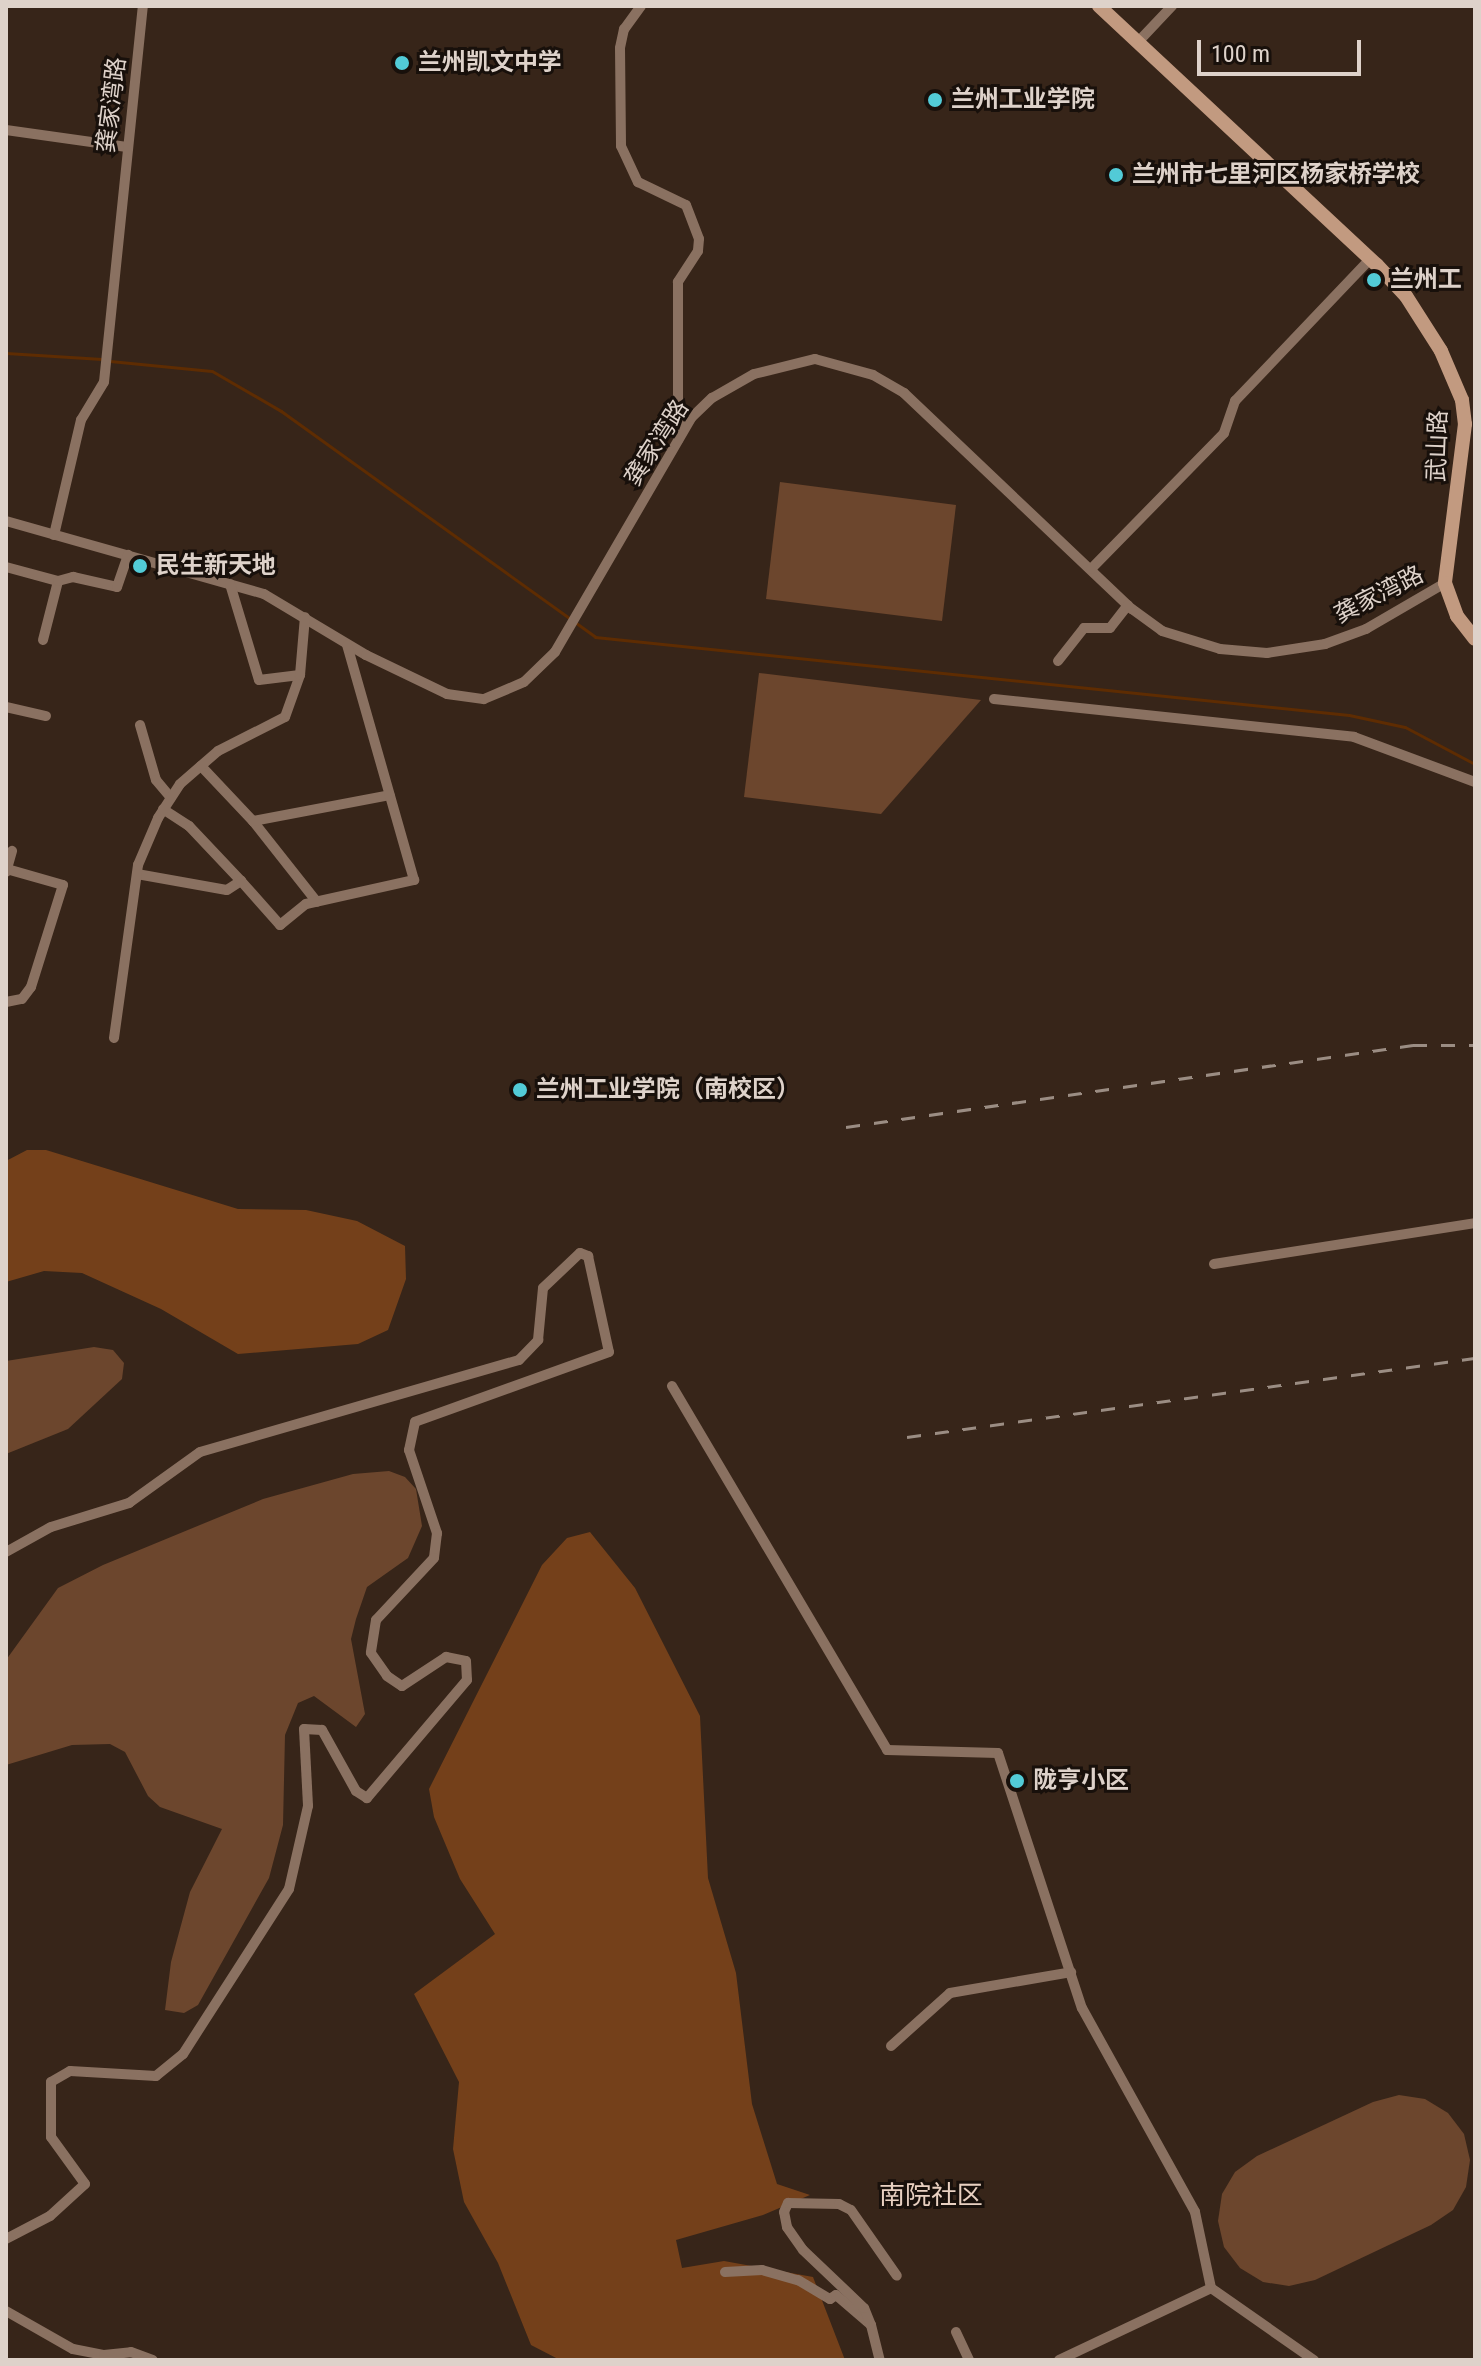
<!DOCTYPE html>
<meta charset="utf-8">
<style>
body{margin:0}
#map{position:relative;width:1481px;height:2366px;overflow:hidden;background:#372519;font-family:"Roboto Condensed","Noto Sans SC",sans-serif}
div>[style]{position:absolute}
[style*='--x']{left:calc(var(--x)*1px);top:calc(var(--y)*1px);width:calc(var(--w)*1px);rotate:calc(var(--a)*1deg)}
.green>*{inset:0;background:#6c462d}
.forest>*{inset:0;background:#74401a}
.stream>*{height:3px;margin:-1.5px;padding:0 1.5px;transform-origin:1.5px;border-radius:1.5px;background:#5e2c02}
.street>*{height:10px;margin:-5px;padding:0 5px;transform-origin:5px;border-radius:5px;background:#8a7161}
.secondary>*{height:14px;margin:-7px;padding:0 7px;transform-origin:7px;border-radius:7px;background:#c29a80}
.rail>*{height:3px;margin-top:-1.5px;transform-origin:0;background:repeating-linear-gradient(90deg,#9b8d83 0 14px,transparent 0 28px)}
.dots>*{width:22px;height:22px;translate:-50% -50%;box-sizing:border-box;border:4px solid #18100b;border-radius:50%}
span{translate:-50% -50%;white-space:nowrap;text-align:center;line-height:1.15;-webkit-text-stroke:6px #18100b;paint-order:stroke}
.poi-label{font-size:24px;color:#ded2ca;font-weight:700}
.left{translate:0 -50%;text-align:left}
.street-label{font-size:24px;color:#ded2ca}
.neighbourhood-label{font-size:26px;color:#e8d0c1}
.frame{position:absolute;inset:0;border:8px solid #ded2ca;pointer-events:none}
.scale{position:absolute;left:1197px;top:40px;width:164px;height:36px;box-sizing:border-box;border:4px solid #ded2ca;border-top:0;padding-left:10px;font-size:24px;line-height:28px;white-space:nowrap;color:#ded2ca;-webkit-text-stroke:6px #18100b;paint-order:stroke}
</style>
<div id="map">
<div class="green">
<div style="clip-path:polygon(780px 482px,956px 505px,942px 621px,766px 599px)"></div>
<div style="clip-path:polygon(759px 673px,981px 700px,881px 814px,744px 797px)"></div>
<div style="clip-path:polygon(94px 1347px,113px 1350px,124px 1363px,122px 1379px,68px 1429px,6px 1454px,6px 1361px)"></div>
<div style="clip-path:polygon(389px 1471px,405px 1477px,416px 1489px,422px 1526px,408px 1558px,367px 1587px,356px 1619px,351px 1639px,365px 1714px,356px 1727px,314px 1696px,298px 1703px,285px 1735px,283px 1825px,269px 1878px,198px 2005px,184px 2013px,165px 2010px,171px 1962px,190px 1892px,222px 1829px,160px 1807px,148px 1796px,125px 1752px,110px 1744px,72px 1745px,6px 1765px,6px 1660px,58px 1588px,103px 1565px,263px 1499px,353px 1474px)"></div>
<div style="clip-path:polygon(1399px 2095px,1425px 2099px,1448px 2113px,1464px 2134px,1470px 2160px,1466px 2187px,1453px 2210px,1431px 2225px,1315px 2280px,1289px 2286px,1263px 2282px,1240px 2268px,1224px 2247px,1218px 2221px,1222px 2194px,1235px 2172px,1257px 2156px,1373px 2102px)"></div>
</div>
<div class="forest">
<div style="clip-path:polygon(27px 1150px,46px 1150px,238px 1209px,306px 1210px,357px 1221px,405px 1246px,406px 1279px,388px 1330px,358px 1344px,238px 1354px,161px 1309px,82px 1273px,44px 1271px,6px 1282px,6px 1161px)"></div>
<div style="clip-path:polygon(590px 1532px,635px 1588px,700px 1716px,708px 1878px,736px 1973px,752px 2104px,777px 2184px,810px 2195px,763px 2215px,676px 2240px,682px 2268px,724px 2261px,813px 2277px,845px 2360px,560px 2360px,531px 2345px,498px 2263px,464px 2202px,453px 2149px,459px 2082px,414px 1994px,495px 1934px,460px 1879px,434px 1817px,429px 1789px,542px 1565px,567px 1538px)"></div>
</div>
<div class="stream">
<div style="--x:6;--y:353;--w:96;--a:3.6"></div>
<div style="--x:110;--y:361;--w:102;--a:5.6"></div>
<div style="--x:212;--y:371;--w:80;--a:30.1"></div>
<div style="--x:281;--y:411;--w:387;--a:35.7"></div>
<div style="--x:595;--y:637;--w:758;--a:5.91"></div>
<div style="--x:1349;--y:715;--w:57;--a:12.1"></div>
<div style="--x:1405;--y:727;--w:79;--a:27.9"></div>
</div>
<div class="street">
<div style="--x:641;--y:6;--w:29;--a:126"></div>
<div style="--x:624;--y:29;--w:19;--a:102"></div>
<div style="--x:620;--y:48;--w:98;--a:89.4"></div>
<div style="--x:621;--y:146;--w:40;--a:65"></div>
<div style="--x:638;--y:182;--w:53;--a:25.6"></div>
<div style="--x:686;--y:205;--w:36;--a:69"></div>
<div style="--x:699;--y:239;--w:12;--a:95"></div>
<div style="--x:698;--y:251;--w:37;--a:123"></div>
<div style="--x:678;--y:282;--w:158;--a:90"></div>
<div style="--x:1138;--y:42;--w:50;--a:-46.6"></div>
<div style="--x:6;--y:130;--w:122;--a:8"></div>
<div style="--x:6;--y:521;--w:268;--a:15.8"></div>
<div style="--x:264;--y:594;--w:119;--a:30.9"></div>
<div style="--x:366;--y:655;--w:90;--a:25.7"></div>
<div style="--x:447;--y:694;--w:37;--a:8"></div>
<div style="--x:484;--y:699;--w:43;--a:-23"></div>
<div style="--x:524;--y:682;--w:43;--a:-44.1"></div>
<div style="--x:555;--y:652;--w:271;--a:-59.8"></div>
<div style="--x:691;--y:418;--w:29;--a:-44"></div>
<div style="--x:712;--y:398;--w:48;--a:-29.7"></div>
<div style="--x:754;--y:374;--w:63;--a:-13.8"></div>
<div style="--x:815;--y:359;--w:60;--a:15.4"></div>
<div style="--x:873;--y:375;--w:36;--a:30"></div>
<div style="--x:904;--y:393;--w:314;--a:43.5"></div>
<div style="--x:1132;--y:609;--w:37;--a:36"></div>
<div style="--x:1162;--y:631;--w:61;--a:17.2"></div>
<div style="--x:1220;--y:649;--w:47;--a:4.9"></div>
<div style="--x:1267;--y:653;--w:59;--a:-8.8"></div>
<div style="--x:1325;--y:644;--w:44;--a:-20.1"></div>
<div style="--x:1366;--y:629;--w:91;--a:-30.2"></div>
<div style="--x:54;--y:535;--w:118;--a:-76.8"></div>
<div style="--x:81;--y:420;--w:44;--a:-58.8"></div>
<div style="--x:104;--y:382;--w:378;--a:-84.1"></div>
<div style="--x:6;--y:567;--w:54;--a:15.1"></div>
<div style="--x:1091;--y:569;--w:190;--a:-45.6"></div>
<div style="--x:1224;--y:433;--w:34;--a:-71"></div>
<div style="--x:1235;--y:401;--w:196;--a:-46.4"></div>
<div style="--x:230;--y:584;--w:100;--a:73.2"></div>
<div style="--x:259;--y:680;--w:41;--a:-7"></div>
<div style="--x:43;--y:640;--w:61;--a:-75.7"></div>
<div style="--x:58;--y:581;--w:16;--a:-15"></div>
<div style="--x:73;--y:577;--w:45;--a:12.8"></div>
<div style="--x:117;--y:587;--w:34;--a:-71"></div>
<div style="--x:1058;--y:661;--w:42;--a:-51.8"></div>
<div style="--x:1084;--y:628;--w:26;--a:0"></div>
<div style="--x:1110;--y:628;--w:29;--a:-52"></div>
<div style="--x:994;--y:699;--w:362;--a:6"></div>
<div style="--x:1354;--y:737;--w:129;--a:20.4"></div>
<div style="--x:6;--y:707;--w:41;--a:12.7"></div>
<div style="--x:140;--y:725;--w:57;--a:73.8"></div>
<div style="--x:156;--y:780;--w:23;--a:50"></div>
<div style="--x:201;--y:766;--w:76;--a:46.6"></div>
<div style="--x:253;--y:821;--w:103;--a:51.7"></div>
<div style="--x:253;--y:821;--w:139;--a:-10.7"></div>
<div style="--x:6;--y:872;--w:22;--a:-74"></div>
<div style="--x:137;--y:874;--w:91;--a:10.1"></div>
<div style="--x:227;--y:890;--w:17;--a:-33"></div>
<div style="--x:241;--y:881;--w:76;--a:-133.4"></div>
<div style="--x:189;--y:826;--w:31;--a:-147"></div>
<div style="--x:241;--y:881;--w:59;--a:48.4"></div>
<div style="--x:280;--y:925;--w:33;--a:-39"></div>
<div style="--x:306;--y:904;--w:111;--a:-12.5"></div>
<div style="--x:414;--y:880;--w:244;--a:-105.9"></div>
<div style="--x:6;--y:1002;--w:16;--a:-11"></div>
<div style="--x:22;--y:999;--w:15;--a:-53"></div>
<div style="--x:31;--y:987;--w:107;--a:-72.6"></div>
<div style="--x:63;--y:885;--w:58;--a:-164.1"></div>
<div style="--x:114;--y:1038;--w:175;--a:-82.1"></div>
<div style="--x:138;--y:865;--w:51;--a:-66.9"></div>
<div style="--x:158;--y:818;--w:40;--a:-57.1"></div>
<div style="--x:180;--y:784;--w:50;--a:-41"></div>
<div style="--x:218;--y:751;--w:75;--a:-26.9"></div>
<div style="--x:285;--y:717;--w:45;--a:-70.3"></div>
<div style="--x:300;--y:675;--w:58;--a:-85.1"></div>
<div style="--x:1214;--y:1264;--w:264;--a:-8.9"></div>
<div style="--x:672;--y:1386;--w:423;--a:59.4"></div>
<div style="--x:887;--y:1750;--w:111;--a:1.5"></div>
<div style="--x:998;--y:1753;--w:268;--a:71.8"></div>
<div style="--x:1082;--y:2008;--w:233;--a:61"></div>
<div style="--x:1195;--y:2212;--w:78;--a:78.1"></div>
<div style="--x:1211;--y:2288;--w:126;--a:35"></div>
<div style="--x:6;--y:1552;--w:51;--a:-29.1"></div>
<div style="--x:51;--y:1527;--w:82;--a:-17.1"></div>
<div style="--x:129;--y:1503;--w:87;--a:-35.7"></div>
<div style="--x:200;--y:1452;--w:332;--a:-16.1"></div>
<div style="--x:519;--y:1360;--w:28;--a:-46"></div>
<div style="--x:538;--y:1340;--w:52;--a:-84.5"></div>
<div style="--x:543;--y:1288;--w:51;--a:-43.4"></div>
<div style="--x:580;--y:1253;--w:9;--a:21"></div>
<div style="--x:588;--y:1256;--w:98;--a:77.7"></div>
<div style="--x:609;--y:1352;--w:206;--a:160.2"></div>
<div style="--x:415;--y:1422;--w:29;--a:102"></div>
<div style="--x:409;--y:1450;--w:88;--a:71.4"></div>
<div style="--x:437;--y:1533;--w:25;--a:97"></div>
<div style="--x:434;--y:1558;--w:85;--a:133.1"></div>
<div style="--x:376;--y:1620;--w:33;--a:99"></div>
<div style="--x:371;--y:1653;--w:28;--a:55"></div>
<div style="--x:387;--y:1676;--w:18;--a:34"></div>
<div style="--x:402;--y:1686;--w:53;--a:-33.4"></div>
<div style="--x:446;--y:1657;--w:20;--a:11"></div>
<div style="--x:466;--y:1661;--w:19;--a:87"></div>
<div style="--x:467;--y:1680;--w:155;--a:130.3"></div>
<div style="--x:367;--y:1798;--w:13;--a:-148"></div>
<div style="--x:356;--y:1791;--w:70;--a:-119.1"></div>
<div style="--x:322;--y:1730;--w:18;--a:-177"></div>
<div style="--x:304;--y:1729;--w:77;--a:87"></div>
<div style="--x:308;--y:1806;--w:85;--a:102.9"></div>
<div style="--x:289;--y:1889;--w:196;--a:122.7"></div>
<div style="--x:183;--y:2054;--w:35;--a:141"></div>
<div style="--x:156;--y:2076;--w:86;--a:-176.7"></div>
<div style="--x:70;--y:2071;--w:22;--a:150"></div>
<div style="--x:51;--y:2082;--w:55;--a:90"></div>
<div style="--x:51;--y:2137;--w:58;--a:54.1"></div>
<div style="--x:85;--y:2184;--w:47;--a:137.6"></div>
<div style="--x:50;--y:2216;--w:50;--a:152.4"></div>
<div style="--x:891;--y:2046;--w:79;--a:-41.9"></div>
<div style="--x:950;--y:1993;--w:123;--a:-9.8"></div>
<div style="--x:725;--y:2272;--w:37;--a:-3"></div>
<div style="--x:762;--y:2270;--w:37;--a:16"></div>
<div style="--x:798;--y:2280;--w:37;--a:31"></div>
<div style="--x:830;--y:2299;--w:7;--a:-34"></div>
<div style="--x:836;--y:2295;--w:46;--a:40.6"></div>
<div style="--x:871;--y:2325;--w:36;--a:76"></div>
<div style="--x:6;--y:2311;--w:77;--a:29.6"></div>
<div style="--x:73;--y:2349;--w:32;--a:11"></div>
<div style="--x:104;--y:2355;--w:27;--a:-6"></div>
<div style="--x:131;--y:2352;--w:23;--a:20"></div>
<div style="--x:871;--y:2325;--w:18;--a:-112"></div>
<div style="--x:864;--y:2308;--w:84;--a:-136.4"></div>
<div style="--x:803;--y:2250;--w:28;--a:-125"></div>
<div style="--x:787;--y:2227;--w:15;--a:-101"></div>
<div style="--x:784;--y:2212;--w:10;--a:-66"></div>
<div style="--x:788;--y:2203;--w:51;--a:1.1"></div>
<div style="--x:839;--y:2204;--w:13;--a:27"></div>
<div style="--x:851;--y:2210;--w:80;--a:55.1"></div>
<div style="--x:956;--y:2332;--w:31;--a:65"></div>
<div style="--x:1059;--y:2360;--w:168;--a:-25.3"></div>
</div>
<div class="secondary">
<div style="--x:1099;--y:6;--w:380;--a:43"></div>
<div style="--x:1377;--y:265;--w:42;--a:46.9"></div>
<div style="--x:1406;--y:296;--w:65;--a:57.5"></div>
<div style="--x:1441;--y:351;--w:53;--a:66.8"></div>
<div style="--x:1462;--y:400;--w:24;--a:83"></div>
<div style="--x:1465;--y:424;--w:160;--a:97.2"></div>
<div style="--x:1445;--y:583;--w:35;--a:70"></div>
<div style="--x:1457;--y:616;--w:29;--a:52"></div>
</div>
<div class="rail">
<div style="--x:846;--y:1127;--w:573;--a:-8.23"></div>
<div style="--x:1413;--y:1045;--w:62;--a:0"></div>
<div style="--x:907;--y:1437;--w:573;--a:-7.92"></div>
</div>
<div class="dots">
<div style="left:402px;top:63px;background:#52cbd7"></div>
<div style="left:935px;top:100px;background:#52cbd7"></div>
<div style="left:1116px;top:175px;background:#52cbd7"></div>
<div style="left:1374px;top:280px;background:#52cbd7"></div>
<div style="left:140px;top:566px;background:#52cbd7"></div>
<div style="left:520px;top:1090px;background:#52cbd7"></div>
<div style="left:1017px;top:1781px;background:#52cbd7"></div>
</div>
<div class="poi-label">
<span class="left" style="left:418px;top:63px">兰州凯文中学</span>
<span class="left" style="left:951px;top:100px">兰州工业学院</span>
<span class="left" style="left:1132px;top:175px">兰州市七里河区杨家桥学校</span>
<span class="left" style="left:1390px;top:280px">兰州工</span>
<span class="left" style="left:156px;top:566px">民生新天地</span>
<span class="left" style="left:536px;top:1090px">兰州工业学院（南校区）</span>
<span class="left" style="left:1033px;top:1781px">陇亨小区</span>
</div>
<div class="street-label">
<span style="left:112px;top:105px;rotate:-83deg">龚家湾路</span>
<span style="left:657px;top:443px;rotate:-57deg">龚家湾路</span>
<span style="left:1438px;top:446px;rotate:-88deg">武山路</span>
<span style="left:1379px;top:595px;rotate:-27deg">龚家湾路</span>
</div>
<div class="neighbourhood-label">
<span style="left:931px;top:2196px">南院社区</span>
</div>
<div class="frame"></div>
<div class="scale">100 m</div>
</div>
